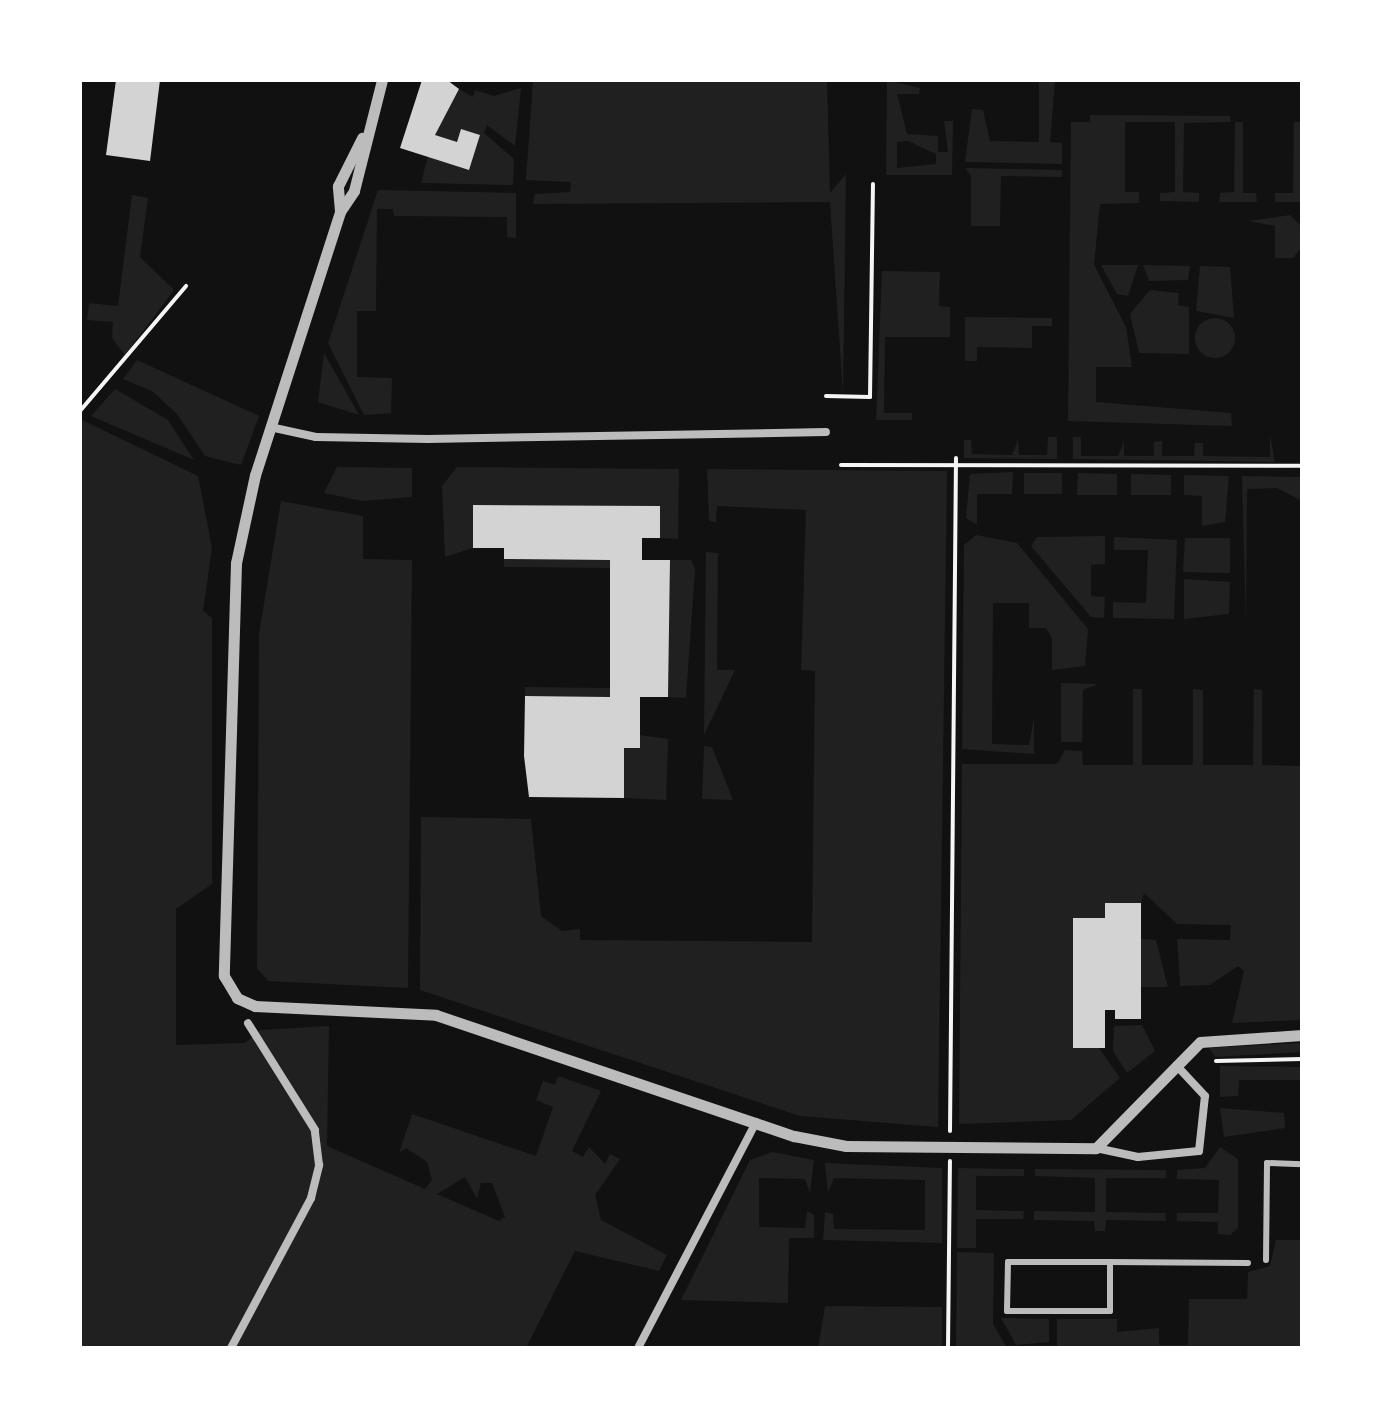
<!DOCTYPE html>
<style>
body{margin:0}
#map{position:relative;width:1382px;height:1428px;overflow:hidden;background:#111;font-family:"PT Sans",sans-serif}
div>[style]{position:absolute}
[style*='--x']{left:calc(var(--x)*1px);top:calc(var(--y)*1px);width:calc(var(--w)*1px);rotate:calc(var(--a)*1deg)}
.green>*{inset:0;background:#202020}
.round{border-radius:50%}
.building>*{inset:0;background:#d3d3d3}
.path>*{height:4px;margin:-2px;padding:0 2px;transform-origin:2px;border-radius:2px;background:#f5f5f5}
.pedestrian>*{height:6px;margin:-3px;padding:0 3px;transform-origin:3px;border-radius:3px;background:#bcbcbc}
.minor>*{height:8px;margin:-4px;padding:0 4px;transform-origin:4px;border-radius:4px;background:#bcbcbc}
.tertiary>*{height:11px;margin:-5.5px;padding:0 5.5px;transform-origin:5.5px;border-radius:5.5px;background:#bcbcbc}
span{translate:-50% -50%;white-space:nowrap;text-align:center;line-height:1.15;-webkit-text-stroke:8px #fff;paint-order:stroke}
.frame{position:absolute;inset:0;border:82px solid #fff;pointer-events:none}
</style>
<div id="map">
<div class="green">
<div style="clip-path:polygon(533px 80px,827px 80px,830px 193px,846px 174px,843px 394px,830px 202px,533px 204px,535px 194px,570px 192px,571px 182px,526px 180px)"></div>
<div style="clip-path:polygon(evenodd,887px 80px,920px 88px,919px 94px,897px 94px,907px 134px,938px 136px,938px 152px,948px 152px,944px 121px,953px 121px,952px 175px,886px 175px,887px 80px,908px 141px,936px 154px,936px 164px,897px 168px,897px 142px,908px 141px)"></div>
<div style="clip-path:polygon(1039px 80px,1055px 80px,1050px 142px,1062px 143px,1062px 164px,965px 162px,972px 109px,983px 110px,990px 141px,1039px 142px)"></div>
<div style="clip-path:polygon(521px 88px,515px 146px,487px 125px,484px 133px,514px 159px,513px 185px,421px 183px,428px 156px,469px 169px,480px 135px,461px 129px,457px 142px,435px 135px,459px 89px,473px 97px,475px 90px,494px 96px)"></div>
<div style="clip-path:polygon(1090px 115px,1230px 116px,1231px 122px,1184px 123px,1183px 192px,1199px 193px,1199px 202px,1160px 201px,1160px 193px,1175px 192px,1175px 122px,1125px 122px,1125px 192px,1139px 192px,1139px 203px,1100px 204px,1094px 265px,1126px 327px,1132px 367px,1096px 367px,1096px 402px,1231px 413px,1232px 426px,1068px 421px,1071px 122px,1090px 122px)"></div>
<div style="clip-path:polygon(1235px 122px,1243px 122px,1243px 193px,1256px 193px,1257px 202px,1219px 202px,1220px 193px,1234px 192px)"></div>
<div style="clip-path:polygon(1294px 122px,1302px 122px,1302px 202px,1275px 202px,1275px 193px,1293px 193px)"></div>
<div style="clip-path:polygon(965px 168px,1062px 170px,1062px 177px,1001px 176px,1000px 226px,971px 226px,971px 176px)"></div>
<div style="clip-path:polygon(378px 190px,516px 193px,516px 238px,507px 237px,507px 217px,394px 216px,393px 209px,377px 209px,376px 311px,357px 311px,357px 377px,392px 378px,391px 413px,364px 415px,328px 343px)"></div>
<div style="clip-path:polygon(132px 195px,148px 198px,140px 257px,174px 290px,125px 355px,112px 338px,113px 322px,87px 320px,89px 303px,118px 306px)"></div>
<div style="clip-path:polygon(1290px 215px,1302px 227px,1302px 247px,1293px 258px,1275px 258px,1275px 226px,1249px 221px)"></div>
<div style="clip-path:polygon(1101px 265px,1138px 265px,1128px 296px,1117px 294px)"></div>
<div style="clip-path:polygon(1143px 265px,1190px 266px,1188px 280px,1149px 281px)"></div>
<div style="clip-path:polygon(1200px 266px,1230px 267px,1234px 318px,1196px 311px)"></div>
<div style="clip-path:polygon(882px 271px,940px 272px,939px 306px,950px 307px,950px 337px,885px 337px,884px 413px,912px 413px,912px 420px,876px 420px)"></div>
<div style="clip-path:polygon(1150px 290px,1179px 293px,1178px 305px,1189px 307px,1189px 354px,1139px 353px,1130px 314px)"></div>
<div style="clip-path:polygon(965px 317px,1052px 318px,1052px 326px,1032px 326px,1032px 348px,977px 347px,977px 361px,965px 361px)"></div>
<div class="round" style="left:1195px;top:318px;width:40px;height:40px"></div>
<div style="clip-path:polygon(324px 353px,359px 415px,318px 402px)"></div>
<div style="clip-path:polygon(137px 360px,259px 416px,241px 465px,205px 456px,177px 414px,152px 391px,123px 379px)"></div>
<div style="clip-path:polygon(115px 389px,168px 420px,194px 460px,91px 416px)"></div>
<div style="clip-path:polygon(evenodd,80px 419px,198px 476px,212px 548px,203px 611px,212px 618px,212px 884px,176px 909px,176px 1045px,245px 1043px,260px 1030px,329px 1026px,327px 1146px,425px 1189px,432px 1180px,427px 1162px,406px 1148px,399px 1153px,412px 1114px,536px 1156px,553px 1107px,536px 1100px,543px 1081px,555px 1085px,558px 1076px,601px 1091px,572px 1151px,583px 1157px,589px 1147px,605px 1164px,610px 1154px,620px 1159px,595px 1195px,601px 1220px,667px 1255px,659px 1271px,575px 1251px,526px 1348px,80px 1348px,80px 419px,465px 1177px,477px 1199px,481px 1183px,492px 1183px,505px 1217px,499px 1221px,437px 1194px,465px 1177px)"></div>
<div style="clip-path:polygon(1270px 436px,1275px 462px,1073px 459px,1073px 437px,1081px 437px,1081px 456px,1118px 456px,1124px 441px,1124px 456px,1154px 456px,1154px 442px,1162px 441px,1162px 456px,1194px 456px,1195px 443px,1203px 443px,1203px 456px,1270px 457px)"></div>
<div style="clip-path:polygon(1048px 437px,1057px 437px,1057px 459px,964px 458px,964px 440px,971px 440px,972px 454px,1012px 455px,1018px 440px,1019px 455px,1047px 455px)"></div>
<div style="clip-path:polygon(337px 467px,412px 468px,412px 497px,362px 501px,324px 493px)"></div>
<div style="clip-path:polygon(457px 467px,679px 469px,678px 539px,660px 538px,660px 506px,473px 505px,473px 548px,445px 557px,442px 486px)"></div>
<div style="clip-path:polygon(707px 469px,947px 471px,938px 1127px,800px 1116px,420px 990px,421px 817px,531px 819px,541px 916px,562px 931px,580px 929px,580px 940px,812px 942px,815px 671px,801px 670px,806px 510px,717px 506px,716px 523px,709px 520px)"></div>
<div style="clip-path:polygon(1013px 472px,1012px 494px,977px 494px,977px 525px,966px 518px,970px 474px)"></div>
<div style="clip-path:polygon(1024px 473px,1062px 473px,1062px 494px,1024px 494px)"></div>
<div style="clip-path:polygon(1078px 473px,1117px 474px,1117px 495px,1077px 495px)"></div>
<div style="clip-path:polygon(1131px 474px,1171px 475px,1171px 495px,1131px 495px)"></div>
<div style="clip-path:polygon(1184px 475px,1229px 476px,1225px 522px,1202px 526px,1202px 496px,1184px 495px)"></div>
<div style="clip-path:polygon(1242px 476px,1302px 477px,1302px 501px,1277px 488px,1247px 489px,1246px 623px)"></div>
<div style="clip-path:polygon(281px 501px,363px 516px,363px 559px,412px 560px,408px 988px,268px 981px,257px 968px,259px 634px)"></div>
<div style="clip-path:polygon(976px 535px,1017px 543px,1088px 629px,1085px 666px,1052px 670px,1052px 638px,1046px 628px,1029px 628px,1029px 603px,993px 603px,992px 744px,1029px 745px,1034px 718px,1034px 754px,962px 749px,964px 545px)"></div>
<div style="clip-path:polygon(1105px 536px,1105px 564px,1091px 565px,1091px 596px,1105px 597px,1104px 618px,1091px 617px,1031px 546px,1037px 537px)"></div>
<div style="clip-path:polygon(1114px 537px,1177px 540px,1174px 619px,1113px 618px,1113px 602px,1146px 603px,1148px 550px,1114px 550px)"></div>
<div style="clip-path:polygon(1185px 538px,1230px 538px,1230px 573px,1183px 572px)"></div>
<div style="clip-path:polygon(706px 552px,718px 553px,717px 670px,735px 670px,704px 735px)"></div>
<div style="clip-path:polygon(504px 559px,610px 560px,610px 568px,504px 567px)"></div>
<div style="clip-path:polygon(670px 560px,691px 560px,695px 569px,686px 698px,668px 697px)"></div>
<div style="clip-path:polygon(1184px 579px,1230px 582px,1229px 614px,1184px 619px)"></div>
<div style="clip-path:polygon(1061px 683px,1098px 684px,1083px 690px,1082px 742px,1061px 742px)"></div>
<div style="clip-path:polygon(525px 687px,610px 688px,610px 697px,525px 696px)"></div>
<div style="clip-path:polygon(1133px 689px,1142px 689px,1142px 765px,1193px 765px,1193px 689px,1203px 690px,1203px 765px,1253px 765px,1254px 689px,1262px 690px,1262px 765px,1302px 766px,1302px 1020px,1232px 1023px,1244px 971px,1238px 966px,1210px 985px,1180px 986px,1177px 939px,1230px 940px,1231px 925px,1177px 924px,1144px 893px,1141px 903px,1106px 903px,1105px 918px,1073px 919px,1073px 1048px,1099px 1048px,1120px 1078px,1071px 1120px,959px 1124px,962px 764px,1057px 764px,1065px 750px,1082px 751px,1083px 765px,1133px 765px)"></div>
<div style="clip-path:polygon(640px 735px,668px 739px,666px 800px,624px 798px,624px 748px,640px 748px)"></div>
<div style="clip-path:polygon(704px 746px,712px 747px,733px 800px,702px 799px)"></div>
<div style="clip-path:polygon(1141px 939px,1156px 940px,1168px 987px,1141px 987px)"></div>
<div style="clip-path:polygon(1142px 1025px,1155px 1051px,1127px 1073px,1113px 1051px,1114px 1026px)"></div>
<div style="clip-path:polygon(1302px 1043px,1302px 1052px,1215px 1057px,1209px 1048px)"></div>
<div style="clip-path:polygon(1220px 1066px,1302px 1067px,1302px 1080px,1239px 1080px,1238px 1096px,1220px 1097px)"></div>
<div style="clip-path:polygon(1220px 1108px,1284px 1113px,1285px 1128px,1224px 1137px)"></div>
<div style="clip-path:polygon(1220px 1147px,1238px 1159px,1238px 1228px,1230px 1235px,1218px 1234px,1218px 1222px,1177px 1221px,1177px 1213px,1218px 1213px,1219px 1180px,1177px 1179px,1177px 1170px,1205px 1168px)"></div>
<div style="clip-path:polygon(772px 1152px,814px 1160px,810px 1193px,805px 1179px,759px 1178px,759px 1227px,805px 1228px,807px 1211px,814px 1215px,814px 1238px,789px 1238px,788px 1303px,681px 1300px,750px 1160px)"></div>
<div style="clip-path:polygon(825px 1163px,942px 1168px,942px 1243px,823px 1240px,825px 1212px,833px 1214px,834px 1229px,925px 1230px,925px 1180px,834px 1178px,828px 1193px)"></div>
<div style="clip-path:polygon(958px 1168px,1024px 1169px,1024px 1176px,976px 1176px,976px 1210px,1024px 1211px,1023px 1219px,976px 1219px,976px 1248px,957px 1248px)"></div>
<div style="clip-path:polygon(1035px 1169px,1166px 1170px,1166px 1178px,1106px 1178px,1106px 1212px,1165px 1213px,1166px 1221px,1106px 1220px,1105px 1231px,1095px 1231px,1094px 1221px,1034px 1220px,1034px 1211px,1095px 1212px,1095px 1178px,1035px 1176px)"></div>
<div style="clip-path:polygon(1276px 1240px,1302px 1240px,1302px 1348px,1057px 1347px,1057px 1319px,1117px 1319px,1117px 1332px,1159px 1328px,1159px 1345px,1188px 1345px,1189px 1299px,1247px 1299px,1248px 1272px,1270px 1266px)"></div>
<div style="clip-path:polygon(957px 1252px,994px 1253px,993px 1324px,1007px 1348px,956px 1348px)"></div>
<div style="clip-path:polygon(825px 1306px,942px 1307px,942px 1348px,818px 1348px)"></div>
<div style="clip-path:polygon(1001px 1318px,1049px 1319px,1049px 1342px,1016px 1345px)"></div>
</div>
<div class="building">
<div style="clip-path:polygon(116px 80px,160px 80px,150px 161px,106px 155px)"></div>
<div style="clip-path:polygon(422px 80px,447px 80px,459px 89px,435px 135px,457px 142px,461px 129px,480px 135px,469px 170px,400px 148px)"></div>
<div style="clip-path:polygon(473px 505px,660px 506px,660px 538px,642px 538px,642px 560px,670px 560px,668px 697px,640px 697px,640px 748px,624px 748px,624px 798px,529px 797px,524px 756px,525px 696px,610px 697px,610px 560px,504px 559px,504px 548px,473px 548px)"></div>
<div style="clip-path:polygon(1105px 903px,1141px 903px,1141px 1019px,1115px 1019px,1115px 1010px,1105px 1010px,1105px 1048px,1073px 1048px,1073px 918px,1105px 918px)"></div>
</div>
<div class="path">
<div style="--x:826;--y:396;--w:44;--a:1.3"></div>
<div style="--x:870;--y:397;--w:213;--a:-89.2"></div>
<div style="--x:80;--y:411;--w:164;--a:-49.7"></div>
<div style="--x:841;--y:465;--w:461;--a:0.1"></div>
<div style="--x:1216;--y:1061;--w:86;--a:-1.3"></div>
<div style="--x:950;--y:1131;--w:673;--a:-89.49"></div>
<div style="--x:948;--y:1348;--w:187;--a:-89.4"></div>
</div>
<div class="pedestrian">
<div style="--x:1266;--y:1260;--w:97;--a:-89.4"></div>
<div style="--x:1267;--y:1163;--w:35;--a:2"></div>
<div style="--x:1110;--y:1262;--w:102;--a:180"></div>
<div style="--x:1008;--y:1262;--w:49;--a:91.2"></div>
<div style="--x:1007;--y:1311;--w:103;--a:0"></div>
<div style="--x:1110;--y:1311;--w:49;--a:-90"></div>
<div style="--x:1110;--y:1262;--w:138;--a:0.4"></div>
</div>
<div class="minor">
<div style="--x:270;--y:427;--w:47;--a:12.3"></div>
<div style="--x:316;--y:437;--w:112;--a:1"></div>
<div style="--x:428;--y:439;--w:398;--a:-1"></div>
<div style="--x:1096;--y:1148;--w:43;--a:12.1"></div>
<div style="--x:1138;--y:1157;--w:61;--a:-5.6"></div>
<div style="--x:1199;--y:1151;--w:55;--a:-83.8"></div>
<div style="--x:1205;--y:1096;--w:42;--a:-133.1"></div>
<div style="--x:231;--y:1348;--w:170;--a:-61.9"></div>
<div style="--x:311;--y:1198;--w:34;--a:-76"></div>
<div style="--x:319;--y:1165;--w:35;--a:-97"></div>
<div style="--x:315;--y:1130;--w:126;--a:-122.1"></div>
<div style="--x:638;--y:1348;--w:255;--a:-62.4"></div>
</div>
<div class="tertiary">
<div style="--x:382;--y:80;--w:114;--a:104.2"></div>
<div style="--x:354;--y:191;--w:25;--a:124"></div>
<div style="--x:340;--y:212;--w:276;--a:107.9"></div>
<div style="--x:255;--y:475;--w:90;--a:102.2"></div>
<div style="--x:236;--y:563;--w:413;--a:91.7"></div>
<div style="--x:224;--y:976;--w:26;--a:59"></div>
<div style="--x:237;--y:998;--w:20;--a:24"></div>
<div style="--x:255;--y:1006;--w:181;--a:2.8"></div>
<div style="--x:436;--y:1015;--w:378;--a:18.7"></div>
<div style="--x:794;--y:1136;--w:53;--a:10.9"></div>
<div style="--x:846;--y:1146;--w:250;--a:0.5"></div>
<div style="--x:1096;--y:1148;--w:148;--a:-45.5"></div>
<div style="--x:1200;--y:1042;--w:102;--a:-3.9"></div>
<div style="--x:340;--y:211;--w:25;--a:-95"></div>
<div style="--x:338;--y:186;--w:54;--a:-63.4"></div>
</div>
<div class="frame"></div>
</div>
